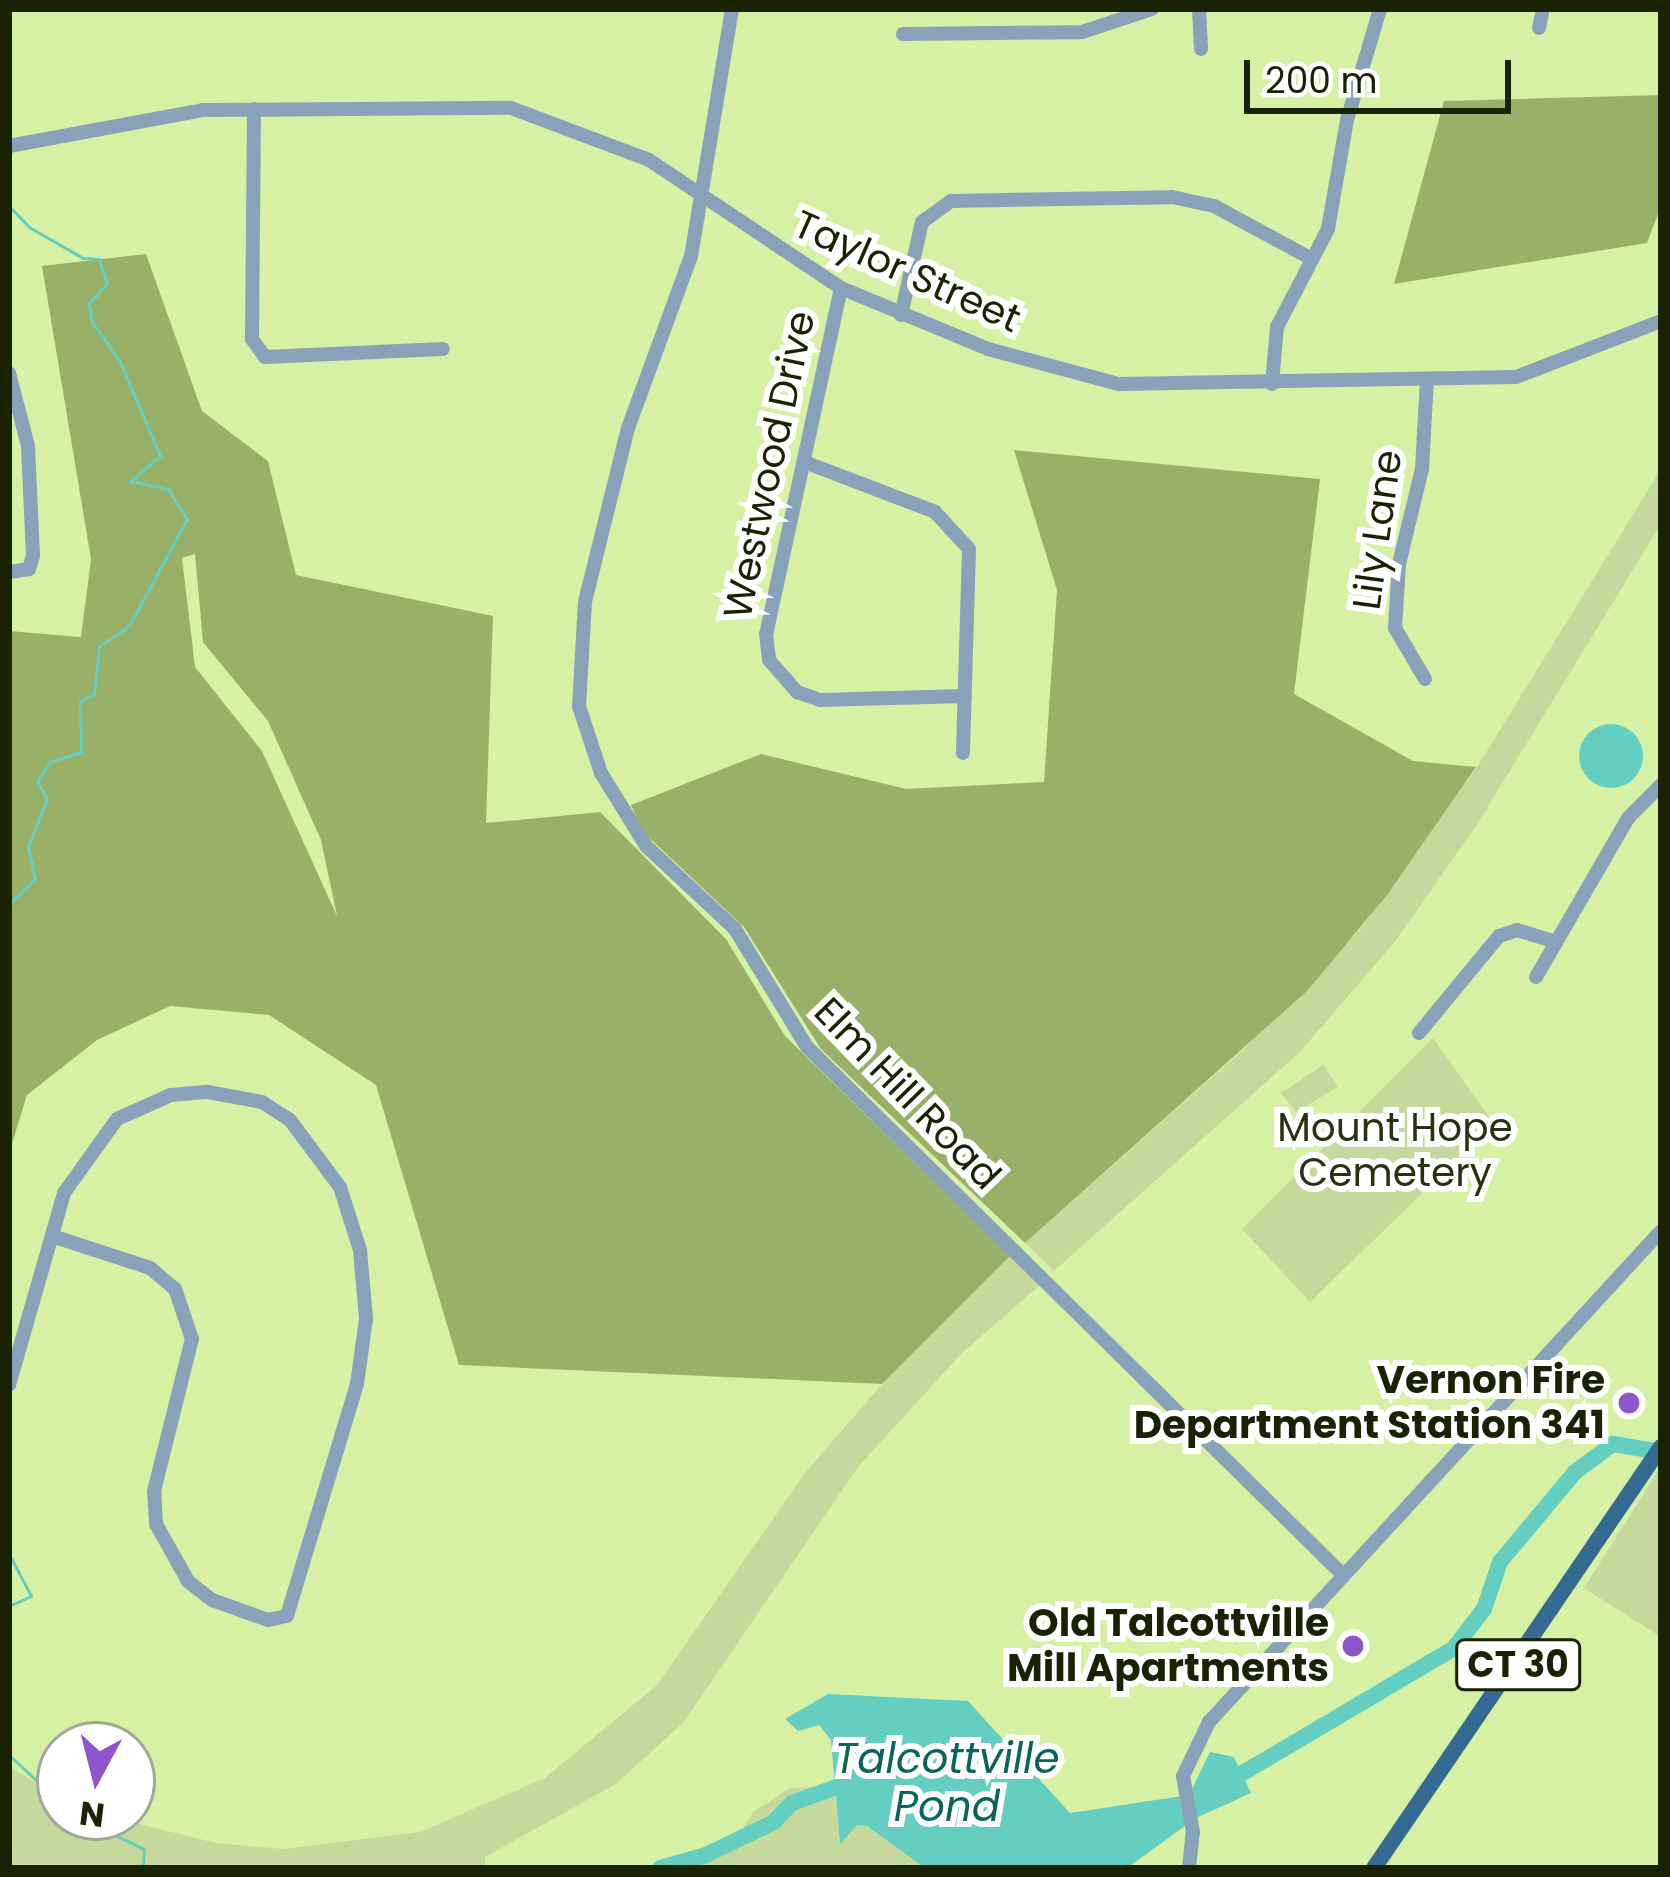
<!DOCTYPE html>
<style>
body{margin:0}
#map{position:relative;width:1670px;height:1877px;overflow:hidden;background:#d7f1a4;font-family:Poppins,sans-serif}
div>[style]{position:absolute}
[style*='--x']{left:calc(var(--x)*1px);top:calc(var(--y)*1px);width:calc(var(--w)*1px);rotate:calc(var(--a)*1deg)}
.green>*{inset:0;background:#c5d99d}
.forest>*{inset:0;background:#99b068}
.water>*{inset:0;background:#64cec0}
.round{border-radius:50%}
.stream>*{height:3px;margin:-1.5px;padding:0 1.5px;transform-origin:1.5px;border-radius:1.5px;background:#64cec0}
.river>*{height:16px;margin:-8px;padding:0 8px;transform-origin:8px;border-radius:8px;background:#64cec0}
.minor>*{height:14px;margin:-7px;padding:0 7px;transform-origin:7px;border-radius:7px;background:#87a2b9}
.major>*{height:16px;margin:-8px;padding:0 8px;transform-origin:8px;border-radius:8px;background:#356a92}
.dots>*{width:33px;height:33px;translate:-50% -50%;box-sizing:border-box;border:6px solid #fff;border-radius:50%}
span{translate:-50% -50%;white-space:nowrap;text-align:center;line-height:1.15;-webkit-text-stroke:12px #fff;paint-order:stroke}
.shield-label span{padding:3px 9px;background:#fff;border:3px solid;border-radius:9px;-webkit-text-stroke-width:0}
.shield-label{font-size:36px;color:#192203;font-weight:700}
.street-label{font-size:39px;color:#192203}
.park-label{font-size:39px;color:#283212}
.poi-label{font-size:39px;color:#192203;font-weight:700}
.right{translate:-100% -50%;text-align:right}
.water-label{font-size:42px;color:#08655b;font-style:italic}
.frame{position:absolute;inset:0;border:12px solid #192203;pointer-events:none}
.north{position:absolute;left:36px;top:1721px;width:120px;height:120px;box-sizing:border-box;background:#fff;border:3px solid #a3a79a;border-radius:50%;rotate:187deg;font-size:33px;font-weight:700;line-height:48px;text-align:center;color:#192203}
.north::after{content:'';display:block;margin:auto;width:42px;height:54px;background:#8f55cc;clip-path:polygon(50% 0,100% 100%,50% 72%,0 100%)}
.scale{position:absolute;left:1244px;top:60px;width:267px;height:54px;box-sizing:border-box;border:6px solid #192203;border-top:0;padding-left:15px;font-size:36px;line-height:42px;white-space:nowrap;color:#192203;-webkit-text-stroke:9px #fff;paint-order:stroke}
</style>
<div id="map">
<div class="green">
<div style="clip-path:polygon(1661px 469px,1661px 524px,1476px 826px,1394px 943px,1299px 1053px,1054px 1271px,1025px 1243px,1245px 1048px,1362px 927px,1477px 767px)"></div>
<div style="clip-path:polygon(1433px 1038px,1494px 1124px,1310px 1302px,1242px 1229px)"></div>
<div style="clip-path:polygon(1323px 1065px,1338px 1087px,1296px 1112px,1281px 1093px)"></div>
<div style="clip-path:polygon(1010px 1256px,1040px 1285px,962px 1353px,858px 1467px,683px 1723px,616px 1784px,485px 1857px,485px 1868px,9px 1868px,9px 1766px,60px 1798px,60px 1817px,111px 1817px,216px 1843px,284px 1849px,420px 1832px,545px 1778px,657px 1685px,805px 1473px,934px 1324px)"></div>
<div style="clip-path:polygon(1661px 1466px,1661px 1637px,1584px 1588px)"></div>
<div style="clip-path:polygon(834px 1787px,840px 1843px,857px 1825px,867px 1826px,925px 1868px,692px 1868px,728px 1853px,753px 1812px,790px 1788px)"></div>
</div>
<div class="forest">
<div style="clip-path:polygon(1661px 95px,1661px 206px,1647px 243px,1394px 284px,1444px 101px)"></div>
<div style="clip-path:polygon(evenodd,146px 254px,202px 411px,268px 461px,296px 575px,493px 616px,486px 823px,600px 812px,726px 939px,785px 1036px,1010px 1256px,882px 1384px,459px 1365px,376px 1085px,269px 1015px,170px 1006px,97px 1040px,27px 1095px,9px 1153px,9px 631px,81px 637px,91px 559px,42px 266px,146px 254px,195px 554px,203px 642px,268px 721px,321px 840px,337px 916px,262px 751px,195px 667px,182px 558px,195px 554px)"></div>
<div style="clip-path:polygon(1014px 450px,1320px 479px,1294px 694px,1413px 761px,1476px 767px,1387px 895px,1308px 990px,1025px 1243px,821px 1049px,744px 927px,642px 831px,631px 805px,761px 754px,906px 789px,1044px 782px,1057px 590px)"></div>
</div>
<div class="water">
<div class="round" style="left:1579px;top:724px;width:64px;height:64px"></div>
<div style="clip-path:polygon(828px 1694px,968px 1701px,1070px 1813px,1189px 1795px,1210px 1752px,1234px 1757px,1251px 1793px,1196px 1818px,1127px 1868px,925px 1868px,867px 1826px,857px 1825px,840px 1844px,831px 1740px,819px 1725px,798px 1731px,785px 1719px)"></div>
</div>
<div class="stream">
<div style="--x:9;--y:206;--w:29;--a:46"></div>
<div style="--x:29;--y:227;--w:62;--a:29.9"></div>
<div style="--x:83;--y:258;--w:16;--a:4"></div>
<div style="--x:99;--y:259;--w:26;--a:72"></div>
<div style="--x:107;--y:284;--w:26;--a:133"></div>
<div style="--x:89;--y:303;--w:19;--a:81"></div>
<div style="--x:92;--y:322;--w:49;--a:55"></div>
<div style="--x:120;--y:362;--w:102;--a:66.9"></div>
<div style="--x:160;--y:456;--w:39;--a:140"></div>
<div style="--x:130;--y:481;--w:39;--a:12"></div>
<div style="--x:168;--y:489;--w:36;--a:58"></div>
<div style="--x:187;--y:519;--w:122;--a:118.5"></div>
<div style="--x:129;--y:626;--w:36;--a:146"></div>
<div style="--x:99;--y:646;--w:48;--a:95.9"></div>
<div style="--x:94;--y:694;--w:16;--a:153"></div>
<div style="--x:80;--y:701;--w:51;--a:88.9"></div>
<div style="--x:81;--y:752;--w:34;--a:163"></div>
<div style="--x:49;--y:762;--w:23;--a:121"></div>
<div style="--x:37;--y:782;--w:19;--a:58"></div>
<div style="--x:47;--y:798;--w:53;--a:111.2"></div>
<div style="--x:28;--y:847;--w:33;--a:78"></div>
<div style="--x:35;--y:879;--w:36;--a:136"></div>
<div style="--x:9;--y:1554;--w:47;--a:62.4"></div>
<div style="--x:31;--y:1596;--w:24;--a:156"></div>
<div style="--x:9;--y:1755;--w:69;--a:42.7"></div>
<div style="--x:77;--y:1817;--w:74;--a:25.5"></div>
<div style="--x:144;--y:1849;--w:19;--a:93"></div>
</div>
<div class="river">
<div style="--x:1226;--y:1783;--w:265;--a:-30.6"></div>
<div style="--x:1454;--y:1648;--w:49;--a:-52.4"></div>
<div style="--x:1484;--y:1609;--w:50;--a:-71.2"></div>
<div style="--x:1500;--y:1562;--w:117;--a:-50.2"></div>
<div style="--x:1575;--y:1472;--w:47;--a:-36.4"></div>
<div style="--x:1613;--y:1444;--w:49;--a:9.5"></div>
<div style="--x:660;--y:1868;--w:48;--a:-15.8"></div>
<div style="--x:706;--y:1855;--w:76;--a:-25.9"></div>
<div style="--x:774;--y:1822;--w:26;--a:-47"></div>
<div style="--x:792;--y:1803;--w:65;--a:-19.8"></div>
</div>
<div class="minor">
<div style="--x:732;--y:9;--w:250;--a:99.4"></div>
<div style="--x:691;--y:256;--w:183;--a:110.1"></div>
<div style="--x:628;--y:428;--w:179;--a:103.9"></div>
<div style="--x:585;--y:602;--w:104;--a:93.3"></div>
<div style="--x:579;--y:706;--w:71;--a:71.8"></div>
<div style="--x:601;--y:773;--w:86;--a:58.3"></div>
<div style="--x:646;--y:846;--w:122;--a:43"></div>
<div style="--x:735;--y:929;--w:138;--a:58.6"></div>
<div style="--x:807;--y:1047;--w:750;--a:44.57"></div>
<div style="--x:1199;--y:9;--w:40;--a:87.1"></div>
<div style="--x:1539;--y:28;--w:19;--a:-78"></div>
<div style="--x:903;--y:34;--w:179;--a:-0.6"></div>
<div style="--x:1082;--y:32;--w:74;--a:-18.2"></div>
<div style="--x:254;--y:109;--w:230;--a:90.5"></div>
<div style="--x:252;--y:339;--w:22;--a:54"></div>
<div style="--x:265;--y:357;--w:178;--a:-2.6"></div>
<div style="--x:9;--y:146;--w:197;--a:-10.5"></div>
<div style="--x:203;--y:110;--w:308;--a:-0.4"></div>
<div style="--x:511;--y:108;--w:147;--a:20.6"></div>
<div style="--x:649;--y:160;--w:231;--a:33.7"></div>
<div style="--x:841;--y:288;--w:159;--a:22.5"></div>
<div style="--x:988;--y:349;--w:136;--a:15"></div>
<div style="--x:1119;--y:384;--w:397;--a:-1"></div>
<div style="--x:1516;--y:377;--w:155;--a:-21.1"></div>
<div style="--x:841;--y:288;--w:354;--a:102.2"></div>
<div style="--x:766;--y:634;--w:26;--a:83"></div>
<div style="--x:769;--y:660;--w:43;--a:48.8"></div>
<div style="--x:797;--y:692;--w:24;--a:19"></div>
<div style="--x:820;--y:700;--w:145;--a:-1.6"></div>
<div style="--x:901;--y:315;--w:95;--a:-77.3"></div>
<div style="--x:922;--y:222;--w:36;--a:-36"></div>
<div style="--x:951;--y:201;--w:221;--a:-1"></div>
<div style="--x:1172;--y:197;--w:43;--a:12.1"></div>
<div style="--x:1214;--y:206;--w:111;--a:28.4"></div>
<div style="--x:9;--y:373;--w:75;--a:75.4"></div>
<div style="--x:28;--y:446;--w:110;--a:87.4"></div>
<div style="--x:33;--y:556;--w:14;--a:107"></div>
<div style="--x:29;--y:569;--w:20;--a:171"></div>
<div style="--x:1272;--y:384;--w:57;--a:-85"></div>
<div style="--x:1277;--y:327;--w:110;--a:-62.5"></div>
<div style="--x:1328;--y:229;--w:111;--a:-80.1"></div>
<div style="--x:1347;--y:120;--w:116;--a:-73.4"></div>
<div style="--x:807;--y:463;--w:137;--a:20.9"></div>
<div style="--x:935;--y:512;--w:50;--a:47.4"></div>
<div style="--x:969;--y:549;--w:204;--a:91.7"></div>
<div style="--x:1425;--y:679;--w:59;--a:-120.5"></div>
<div style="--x:1395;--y:628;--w:64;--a:-86.4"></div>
<div style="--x:1399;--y:564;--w:98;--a:-76.4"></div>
<div style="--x:1422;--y:469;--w:89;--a:-86.8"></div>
<div style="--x:1536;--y:977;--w:184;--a:-59.9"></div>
<div style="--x:1628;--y:818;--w:47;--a:-45"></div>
<div style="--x:1419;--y:1033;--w:126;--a:-50.5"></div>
<div style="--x:1499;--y:936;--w:19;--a:-18"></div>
<div style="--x:1517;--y:930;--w:39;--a:17"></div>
<div style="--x:9;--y:1385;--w:200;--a:-74"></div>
<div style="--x:64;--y:1193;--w:91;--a:-54.4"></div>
<div style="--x:117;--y:1119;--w:59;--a:-24"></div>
<div style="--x:171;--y:1095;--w:37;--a:-5"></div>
<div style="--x:208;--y:1092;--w:55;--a:10.5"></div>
<div style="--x:262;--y:1102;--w:33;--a:33"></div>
<div style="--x:290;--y:1120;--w:84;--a:53.3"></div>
<div style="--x:340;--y:1187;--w:66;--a:72.4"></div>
<div style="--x:360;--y:1250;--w:69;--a:85"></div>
<div style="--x:366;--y:1319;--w:66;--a:97.9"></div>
<div style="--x:357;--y:1384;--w:242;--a:106.8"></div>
<div style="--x:287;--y:1616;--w:19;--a:168"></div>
<div style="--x:268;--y:1620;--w:59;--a:-160.3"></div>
<div style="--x:212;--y:1600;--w:31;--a:-142"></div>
<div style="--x:188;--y:1581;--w:65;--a:-119.3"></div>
<div style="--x:156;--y:1524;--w:33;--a:-93"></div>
<div style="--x:154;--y:1491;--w:157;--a:-76"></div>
<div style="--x:192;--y:1339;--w:53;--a:-108.8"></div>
<div style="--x:175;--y:1289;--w:33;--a:-140"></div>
<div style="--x:150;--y:1268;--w:103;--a:-161.9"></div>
<div style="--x:1189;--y:1868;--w:36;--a:-84"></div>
<div style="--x:1193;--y:1832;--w:57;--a:-100.1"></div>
<div style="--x:1183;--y:1776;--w:60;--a:-64.3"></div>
<div style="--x:1209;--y:1722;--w:667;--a:-47.37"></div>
</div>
<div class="major">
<div style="--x:1374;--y:1868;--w:510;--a:-55.72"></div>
</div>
<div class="dots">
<div style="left:1629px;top:1403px;background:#8f55cc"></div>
<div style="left:1353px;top:1646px;background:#8f55cc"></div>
</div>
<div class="shield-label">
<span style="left:1518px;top:1665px">CT 30</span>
</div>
<div class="street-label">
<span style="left:907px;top:272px;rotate:24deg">Taylor Street</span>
<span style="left:770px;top:465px;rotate:-78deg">Westwood Drive</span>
<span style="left:1378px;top:530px;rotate:-82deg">Lily Lane</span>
<span style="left:907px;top:1094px;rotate:46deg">Elm Hill Road</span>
</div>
<div class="park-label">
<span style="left:1395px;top:1151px">Mount Hope<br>Cemetery</span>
</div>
<div class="poi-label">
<span class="right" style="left:1605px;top:1403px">Vernon Fire<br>Department Station 341</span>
<span class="right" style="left:1329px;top:1646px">Old Talcottville<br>Mill Apartments</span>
</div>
<div class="water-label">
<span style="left:947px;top:1783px">Talcottville<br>Pond</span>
</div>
<div class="frame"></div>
<div class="north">N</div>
<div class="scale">200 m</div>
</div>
